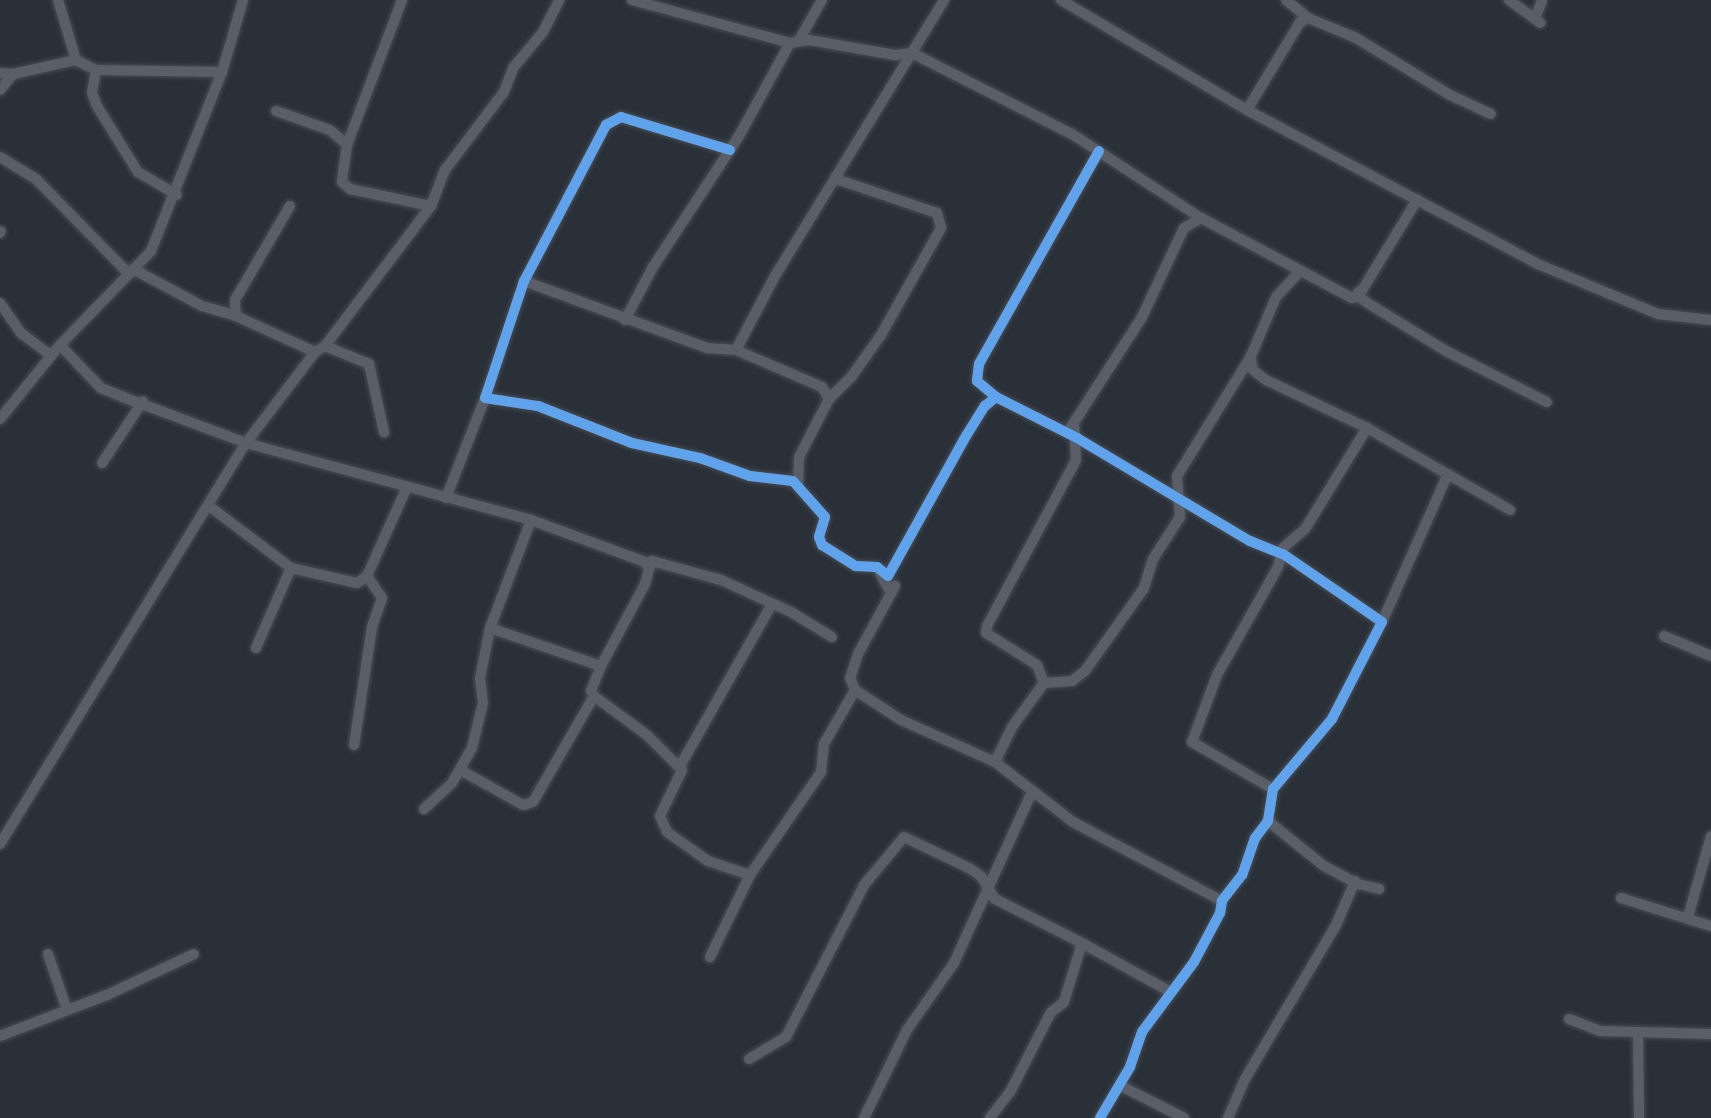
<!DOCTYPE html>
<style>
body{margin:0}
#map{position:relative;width:1711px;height:1118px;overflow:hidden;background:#2a3038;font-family:Commissioner,sans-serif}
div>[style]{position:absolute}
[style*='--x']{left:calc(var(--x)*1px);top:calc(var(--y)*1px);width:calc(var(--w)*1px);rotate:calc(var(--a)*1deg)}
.roads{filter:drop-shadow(0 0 2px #484c53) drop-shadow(0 0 2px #484c53)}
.minor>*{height:10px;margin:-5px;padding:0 5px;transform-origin:5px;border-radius:5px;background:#5a5e66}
.cycleway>*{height:10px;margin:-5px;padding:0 5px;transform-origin:5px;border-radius:5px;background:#60a3ed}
span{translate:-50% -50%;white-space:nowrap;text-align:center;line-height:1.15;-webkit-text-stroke:7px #1d2633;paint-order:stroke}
</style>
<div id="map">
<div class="roads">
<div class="minor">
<div style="--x:58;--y:0;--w:63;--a:73.3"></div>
<div style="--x:632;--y:0;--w:164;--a:15.2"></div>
<div style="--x:790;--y:43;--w:19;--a:-9"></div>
<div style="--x:809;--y:40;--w:87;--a:9.9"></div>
<div style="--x:895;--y:55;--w:17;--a:-7"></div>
<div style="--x:912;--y:53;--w:179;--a:26.9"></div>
<div style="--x:1072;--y:134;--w:154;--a:33.1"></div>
<div style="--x:1201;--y:218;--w:171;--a:27.9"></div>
<div style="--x:1352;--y:298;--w:6;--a:-9"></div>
<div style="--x:1358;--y:297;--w:114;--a:-58.7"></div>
<div style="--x:1061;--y:0;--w:216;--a:30.6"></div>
<div style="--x:1247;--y:110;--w:331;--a:27.9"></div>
<div style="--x:1540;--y:265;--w:128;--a:22.6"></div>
<div style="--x:1658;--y:314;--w:53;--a:6.5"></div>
<div style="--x:1286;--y:0;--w:28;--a:39"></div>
<div style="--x:1509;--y:0;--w:39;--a:36"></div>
<div style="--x:1536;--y:16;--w:17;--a:-69"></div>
<div style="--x:799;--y:40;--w:46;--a:-60.1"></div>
<div style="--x:96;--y:70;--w:23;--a:100"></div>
<div style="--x:92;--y:93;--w:14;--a:69"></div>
<div style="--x:97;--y:106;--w:78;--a:58.2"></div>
<div style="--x:138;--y:172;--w:45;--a:30.5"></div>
<div style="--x:0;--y:73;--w:13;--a:4"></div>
<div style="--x:13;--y:74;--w:65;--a:-12.5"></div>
<div style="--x:76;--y:60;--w:22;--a:27"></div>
<div style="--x:96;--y:70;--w:126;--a:0.9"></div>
<div style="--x:0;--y:90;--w:21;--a:-51"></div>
<div style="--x:1247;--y:110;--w:103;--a:-58.9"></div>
<div style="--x:1300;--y:22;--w:9;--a:-27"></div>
<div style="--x:1308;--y:18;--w:52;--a:22.6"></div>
<div style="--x:1356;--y:38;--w:110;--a:31.2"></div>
<div style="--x:1450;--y:95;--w:45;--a:24.9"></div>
<div style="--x:276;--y:111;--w:57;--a:19.4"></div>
<div style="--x:330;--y:130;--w:23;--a:41"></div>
<div style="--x:347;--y:145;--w:37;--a:98"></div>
<div style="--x:342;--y:182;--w:11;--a:41"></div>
<div style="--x:350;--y:189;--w:83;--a:11.9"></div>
<div style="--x:347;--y:145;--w:155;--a:-69.2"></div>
<div style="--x:730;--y:150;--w:114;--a:-163.2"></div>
<div style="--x:621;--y:117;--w:17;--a:152"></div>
<div style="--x:606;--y:125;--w:176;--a:117.7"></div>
<div style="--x:524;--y:281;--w:123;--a:108.4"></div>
<div style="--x:485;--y:398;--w:54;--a:8.6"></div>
<div style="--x:538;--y:406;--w:101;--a:21.5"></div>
<div style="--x:632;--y:443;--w:70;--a:12.4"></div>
<div style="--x:700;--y:458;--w:53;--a:19.8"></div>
<div style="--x:750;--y:476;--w:43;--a:6.6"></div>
<div style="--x:793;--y:481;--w:48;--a:48.4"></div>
<div style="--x:825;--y:517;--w:21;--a:107"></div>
<div style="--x:819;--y:537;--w:9;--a:69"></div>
<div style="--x:822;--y:545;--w:40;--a:32"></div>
<div style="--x:856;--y:566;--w:21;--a:3"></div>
<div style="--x:877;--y:567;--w:14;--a:39"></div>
<div style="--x:888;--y:576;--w:160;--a:-60.9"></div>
<div style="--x:966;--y:436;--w:36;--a:-58"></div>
<div style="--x:985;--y:406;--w:14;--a:-39"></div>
<div style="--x:1099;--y:151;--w:244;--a:119.4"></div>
<div style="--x:979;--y:364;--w:17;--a:97"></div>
<div style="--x:977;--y:381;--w:25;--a:40"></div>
<div style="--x:996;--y:397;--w:91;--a:26.8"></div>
<div style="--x:1077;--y:438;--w:201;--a:30.8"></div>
<div style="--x:1250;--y:541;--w:35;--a:22"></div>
<div style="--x:1283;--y:554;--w:120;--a:34.5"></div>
<div style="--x:1382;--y:622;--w:109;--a:117.3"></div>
<div style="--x:1332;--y:719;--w:92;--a:130.1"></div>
<div style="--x:1273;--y:789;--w:32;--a:99"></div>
<div style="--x:1268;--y:821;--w:21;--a:127"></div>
<div style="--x:1255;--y:838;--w:39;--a:109"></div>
<div style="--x:1242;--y:875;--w:33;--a:128"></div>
<div style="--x:1222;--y:901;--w:12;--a:99"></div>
<div style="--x:1220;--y:913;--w:55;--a:118"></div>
<div style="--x:1194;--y:962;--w:87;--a:126.6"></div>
<div style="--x:1142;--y:1032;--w:37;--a:109"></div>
<div style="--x:1130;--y:1067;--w:59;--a:120.5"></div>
<div style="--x:0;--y:157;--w:42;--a:31.4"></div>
<div style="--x:36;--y:179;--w:133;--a:45.6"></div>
<div style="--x:0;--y:233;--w:2;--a:-63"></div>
<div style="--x:133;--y:269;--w:78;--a:28.2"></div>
<div style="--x:202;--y:306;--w:35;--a:16"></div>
<div style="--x:236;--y:316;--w:87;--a:24.5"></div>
<div style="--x:315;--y:352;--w:12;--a:-31"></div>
<div style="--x:325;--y:346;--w:176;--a:-52.9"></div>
<div style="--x:431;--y:206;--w:39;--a:-69"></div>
<div style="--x:445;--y:170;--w:98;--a:-52.9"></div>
<div style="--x:504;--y:92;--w:26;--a:-69"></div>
<div style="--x:513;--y:68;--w:47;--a:-50.2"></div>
<div style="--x:543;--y:32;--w:36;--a:-63"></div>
<div style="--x:524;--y:281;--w:195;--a:20.1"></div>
<div style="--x:707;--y:348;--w:29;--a:4"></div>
<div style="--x:736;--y:350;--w:94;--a:23.3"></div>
<div style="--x:822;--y:387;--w:14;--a:60"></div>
<div style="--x:829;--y:399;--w:65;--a:117.3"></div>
<div style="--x:799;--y:457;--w:29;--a:92"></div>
<div style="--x:1358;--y:292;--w:4;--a:104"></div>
<div style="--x:1357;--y:296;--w:20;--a:33"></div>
<div style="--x:1374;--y:307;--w:84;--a:31.4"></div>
<div style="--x:1446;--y:351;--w:113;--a:26.8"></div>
<div style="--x:0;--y:303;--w:37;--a:55"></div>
<div style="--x:21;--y:333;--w:38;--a:37"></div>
<div style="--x:236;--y:316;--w:16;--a:-94"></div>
<div style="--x:235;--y:300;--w:109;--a:-59.7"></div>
<div style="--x:625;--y:320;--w:60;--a:-62.2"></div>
<div style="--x:653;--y:267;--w:157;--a:-56.7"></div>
<div style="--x:739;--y:136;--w:106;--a:-61.3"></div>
<div style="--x:60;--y:345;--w:59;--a:46.4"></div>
<div style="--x:101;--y:388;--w:24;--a:22"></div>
<div style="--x:123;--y:397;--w:131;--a:20.5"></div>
<div style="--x:246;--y:443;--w:295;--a:15.1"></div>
<div style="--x:531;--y:520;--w:121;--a:20.2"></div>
<div style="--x:645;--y:562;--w:8;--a:60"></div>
<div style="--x:649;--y:569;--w:16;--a:105"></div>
<div style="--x:645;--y:584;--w:93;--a:118.2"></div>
<div style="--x:601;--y:666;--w:27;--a:112"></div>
<div style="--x:591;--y:691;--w:6;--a:59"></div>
<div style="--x:594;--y:696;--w:122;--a:119.9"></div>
<div style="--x:533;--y:802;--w:10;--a:163"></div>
<div style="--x:523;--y:805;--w:72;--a:-150.9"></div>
<div style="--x:325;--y:346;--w:48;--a:22.2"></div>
<div style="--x:369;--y:364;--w:70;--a:77.6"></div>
<div style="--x:736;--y:350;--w:84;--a:-62.2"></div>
<div style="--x:775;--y:276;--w:324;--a:-58.5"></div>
<div style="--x:1250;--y:356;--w:14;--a:78"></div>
<div style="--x:1253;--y:370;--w:16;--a:38"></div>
<div style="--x:1266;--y:380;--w:112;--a:25.4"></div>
<div style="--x:1367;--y:428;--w:165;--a:29.8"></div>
<div style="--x:829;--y:399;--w:33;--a:-45"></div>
<div style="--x:852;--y:376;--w:50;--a:-54.7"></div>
<div style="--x:881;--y:335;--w:123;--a:-60.7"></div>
<div style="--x:941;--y:228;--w:16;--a:-105"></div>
<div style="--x:937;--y:213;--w:107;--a:-161.4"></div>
<div style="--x:0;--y:419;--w:95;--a:-51"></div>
<div style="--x:60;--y:345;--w:131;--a:-45.9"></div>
<div style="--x:151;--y:251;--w:193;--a:-68.4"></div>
<div style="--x:222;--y:72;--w:75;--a:-73.7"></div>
<div style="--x:1071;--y:427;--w:129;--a:-57.1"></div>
<div style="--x:1141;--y:319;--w:101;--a:-64.7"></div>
<div style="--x:1184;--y:228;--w:20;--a:-30"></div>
<div style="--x:102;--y:463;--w:74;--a:-56.5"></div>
<div style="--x:446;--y:498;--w:107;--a:-68.7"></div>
<div style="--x:209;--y:506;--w:103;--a:37.1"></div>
<div style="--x:291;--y:568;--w:68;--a:12.8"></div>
<div style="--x:357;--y:583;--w:12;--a:-35"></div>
<div style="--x:367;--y:576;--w:98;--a:-65.8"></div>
<div style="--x:649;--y:569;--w:9;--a:-69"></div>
<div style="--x:652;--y:561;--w:72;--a:15.4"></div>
<div style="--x:721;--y:580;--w:77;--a:24.6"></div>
<div style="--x:791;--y:612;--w:48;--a:31.4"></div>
<div style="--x:878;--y:569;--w:21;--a:62"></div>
<div style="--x:888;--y:588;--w:7;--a:-16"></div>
<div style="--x:895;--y:586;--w:77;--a:118.6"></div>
<div style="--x:858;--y:654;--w:25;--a:108"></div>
<div style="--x:850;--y:678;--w:13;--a:67"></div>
<div style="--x:855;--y:690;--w:55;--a:33.1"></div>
<div style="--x:901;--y:720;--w:103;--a:24.1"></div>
<div style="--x:995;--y:762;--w:98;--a:37.6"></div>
<div style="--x:1073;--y:822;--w:169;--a:27.9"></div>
<div style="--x:1382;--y:622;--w:162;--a:-66"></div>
<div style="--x:490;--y:628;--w:117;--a:18.9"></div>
<div style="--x:1664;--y:636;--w:51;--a:23.1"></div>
<div style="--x:256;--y:648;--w:87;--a:-66.4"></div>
<div style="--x:1044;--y:683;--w:28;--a:-4"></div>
<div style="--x:1072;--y:681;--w:16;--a:-38"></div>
<div style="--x:1085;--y:671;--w:102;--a:-54.6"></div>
<div style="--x:1144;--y:588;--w:30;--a:-73"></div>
<div style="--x:1153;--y:559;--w:50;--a:-57.3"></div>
<div style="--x:1180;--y:517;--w:41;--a:-94.2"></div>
<div style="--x:1177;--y:476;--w:141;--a:-58.3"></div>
<div style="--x:1251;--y:356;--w:64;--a:-67"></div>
<div style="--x:1276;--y:297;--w:34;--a:-47"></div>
<div style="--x:594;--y:696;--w:67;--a:36.5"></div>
<div style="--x:648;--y:736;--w:48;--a:45"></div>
<div style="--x:682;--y:770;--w:51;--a:115.6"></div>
<div style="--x:660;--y:816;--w:17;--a:66"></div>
<div style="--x:667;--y:832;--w:50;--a:35.3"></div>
<div style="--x:708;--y:861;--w:44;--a:18.4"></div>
<div style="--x:354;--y:745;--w:119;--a:-81.3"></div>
<div style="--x:372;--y:627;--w:31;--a:-71"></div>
<div style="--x:382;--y:598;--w:27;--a:-124"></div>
<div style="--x:995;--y:762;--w:39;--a:-64"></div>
<div style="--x:1012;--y:727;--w:54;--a:-54"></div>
<div style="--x:1044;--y:683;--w:19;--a:-111"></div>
<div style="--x:1037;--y:665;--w:60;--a:-147.9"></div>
<div style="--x:986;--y:633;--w:7;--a:-82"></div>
<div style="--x:987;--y:626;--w:188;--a:-61.8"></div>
<div style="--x:1076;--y:460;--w:35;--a:-93"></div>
<div style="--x:680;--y:766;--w:186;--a:-60.4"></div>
<div style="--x:1273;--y:789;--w:94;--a:-149.9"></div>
<div style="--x:1192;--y:742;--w:72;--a:-69.5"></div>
<div style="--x:1217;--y:675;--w:124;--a:-60.5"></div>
<div style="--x:1278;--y:567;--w:20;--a:-75"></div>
<div style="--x:1283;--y:548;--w:29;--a:-41"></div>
<div style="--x:1305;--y:529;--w:119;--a:-58.5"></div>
<div style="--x:424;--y:809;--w:38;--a:-43"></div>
<div style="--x:452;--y:783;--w:40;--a:-60.3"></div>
<div style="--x:472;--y:748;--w:46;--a:-76.3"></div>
<div style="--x:483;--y:703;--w:25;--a:-97"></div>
<div style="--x:480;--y:678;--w:51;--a:-78.7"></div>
<div style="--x:490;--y:628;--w:116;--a:-69.2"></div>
<div style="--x:1268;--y:821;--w:72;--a:38.8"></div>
<div style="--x:1324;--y:866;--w:38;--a:28"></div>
<div style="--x:1358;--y:884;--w:22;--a:13"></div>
<div style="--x:0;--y:844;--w:470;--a:-58.5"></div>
<div style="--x:246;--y:443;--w:114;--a:-52.8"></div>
<div style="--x:1621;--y:898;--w:94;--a:17.3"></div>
<div style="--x:1688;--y:917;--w:84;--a:-74.1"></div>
<div style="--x:1082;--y:943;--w:99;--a:28.9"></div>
<div style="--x:48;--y:954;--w:59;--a:71.3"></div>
<div style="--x:710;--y:957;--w:91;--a:-64"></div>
<div style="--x:750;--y:875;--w:125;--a:-55.4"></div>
<div style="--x:821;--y:772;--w:28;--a:-84"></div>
<div style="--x:824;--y:744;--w:62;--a:-60.1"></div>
<div style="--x:1569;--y:1019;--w:33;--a:21"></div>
<div style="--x:1600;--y:1031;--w:111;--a:1.5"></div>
<div style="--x:1638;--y:1033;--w:85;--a:89.3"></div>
<div style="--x:0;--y:1036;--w:115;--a:-21"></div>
<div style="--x:107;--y:995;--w:96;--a:-25.2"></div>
<div style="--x:749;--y:1059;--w:43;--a:-30.7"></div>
<div style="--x:786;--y:1037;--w:171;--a:-62.8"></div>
<div style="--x:864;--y:885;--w:62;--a:-50.2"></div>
<div style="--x:904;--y:837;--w:72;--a:25.5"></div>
<div style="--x:969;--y:868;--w:14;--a:34"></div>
<div style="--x:981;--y:876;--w:27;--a:59"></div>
<div style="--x:995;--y:899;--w:97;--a:26.8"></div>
<div style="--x:1082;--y:943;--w:62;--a:107"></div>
<div style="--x:1064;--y:1002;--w:16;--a:142"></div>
<div style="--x:1051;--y:1012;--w:90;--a:117.1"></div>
<div style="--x:1010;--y:1092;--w:33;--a:128"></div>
<div style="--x:1119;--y:1085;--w:73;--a:26.9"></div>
<div style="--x:864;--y:1118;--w:98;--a:-64"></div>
<div style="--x:907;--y:1030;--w:82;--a:-55"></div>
<div style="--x:954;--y:963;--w:186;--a:-65.5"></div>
<div style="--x:1228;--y:1118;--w:43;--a:-66.4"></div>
<div style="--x:1245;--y:1079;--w:179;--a:-59.4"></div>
<div style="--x:1336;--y:925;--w:48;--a:-66.6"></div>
</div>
</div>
<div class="cycleway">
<div style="--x:730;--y:150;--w:114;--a:-163.2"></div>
<div style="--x:621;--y:117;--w:17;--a:152"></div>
<div style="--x:606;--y:125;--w:176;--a:117.7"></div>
<div style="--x:524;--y:281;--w:123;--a:108.4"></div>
<div style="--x:485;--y:398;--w:54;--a:8.6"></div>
<div style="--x:538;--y:406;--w:101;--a:21.5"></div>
<div style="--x:632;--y:443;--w:70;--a:12.4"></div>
<div style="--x:700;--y:458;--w:53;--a:19.8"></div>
<div style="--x:750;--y:476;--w:43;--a:6.6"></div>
<div style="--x:793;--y:481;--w:48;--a:48.4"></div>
<div style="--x:825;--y:517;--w:21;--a:107"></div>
<div style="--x:819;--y:537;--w:9;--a:69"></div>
<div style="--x:822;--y:545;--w:40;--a:32"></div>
<div style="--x:856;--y:566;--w:21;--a:3"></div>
<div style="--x:877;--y:567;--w:14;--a:39"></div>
<div style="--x:888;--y:576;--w:160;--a:-60.9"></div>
<div style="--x:966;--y:436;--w:36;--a:-58"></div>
<div style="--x:985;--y:406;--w:14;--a:-39"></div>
<div style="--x:1099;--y:151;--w:244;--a:119.4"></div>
<div style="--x:979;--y:364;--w:17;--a:97"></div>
<div style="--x:977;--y:381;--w:25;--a:40"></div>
<div style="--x:996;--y:397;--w:91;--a:26.8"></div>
<div style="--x:1077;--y:438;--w:201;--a:30.8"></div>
<div style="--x:1250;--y:541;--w:35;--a:22"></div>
<div style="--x:1283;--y:554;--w:120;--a:34.5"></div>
<div style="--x:1382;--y:622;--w:109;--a:117.3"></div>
<div style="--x:1332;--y:719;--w:92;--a:130.1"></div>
<div style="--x:1273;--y:789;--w:32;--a:99"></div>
<div style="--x:1268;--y:821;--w:21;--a:127"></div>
<div style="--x:1255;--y:838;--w:39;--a:109"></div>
<div style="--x:1242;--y:875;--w:33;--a:128"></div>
<div style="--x:1222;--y:901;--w:12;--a:99"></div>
<div style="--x:1220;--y:913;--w:55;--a:118"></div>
<div style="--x:1194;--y:962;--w:87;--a:126.6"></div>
<div style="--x:1142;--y:1032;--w:37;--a:109"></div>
<div style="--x:1130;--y:1067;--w:59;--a:120.5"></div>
</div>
</div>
